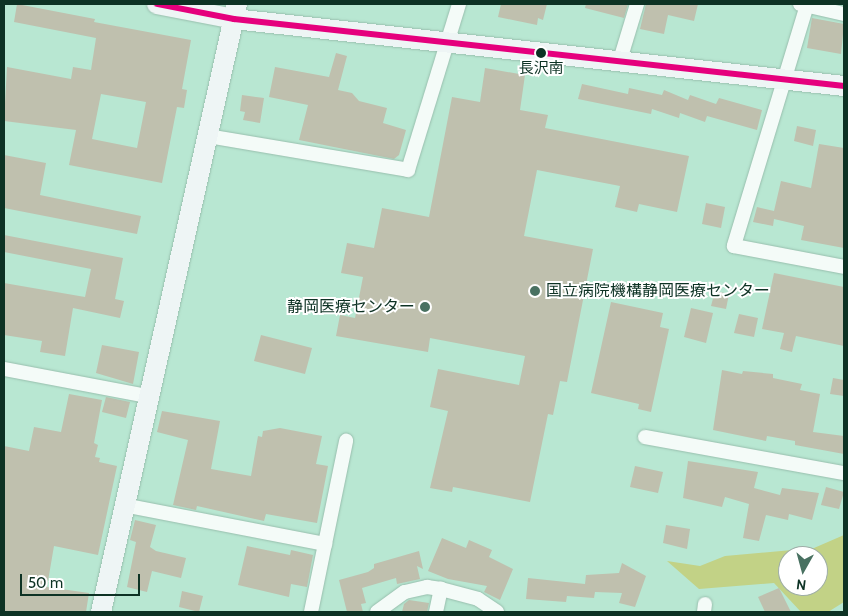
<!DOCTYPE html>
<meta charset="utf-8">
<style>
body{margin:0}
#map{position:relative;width:848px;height:616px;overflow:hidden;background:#b8e7d2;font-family:Cabin,"Noto Sans JP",sans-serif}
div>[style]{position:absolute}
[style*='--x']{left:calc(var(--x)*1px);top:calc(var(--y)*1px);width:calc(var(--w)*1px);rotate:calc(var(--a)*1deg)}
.green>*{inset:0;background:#c2d286}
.building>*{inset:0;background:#bfc0ae}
.roads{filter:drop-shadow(0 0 1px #98bead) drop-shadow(0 0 1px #98bead)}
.street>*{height:14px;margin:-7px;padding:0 7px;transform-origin:7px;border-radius:7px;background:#f4fbf8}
.secondary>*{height:20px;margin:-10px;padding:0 10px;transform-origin:10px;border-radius:10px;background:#eef5f5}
.bus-1>*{height:6px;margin:-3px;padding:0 3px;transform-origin:3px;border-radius:3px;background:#e5007d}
.dots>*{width:14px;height:14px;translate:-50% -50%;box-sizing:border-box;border:2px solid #fff;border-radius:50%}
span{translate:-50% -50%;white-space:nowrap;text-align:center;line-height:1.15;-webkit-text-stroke:4px #fff;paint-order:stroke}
.bus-label{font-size:15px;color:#0d3224}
.poi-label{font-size:16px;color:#0d3224}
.left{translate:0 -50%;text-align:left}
.right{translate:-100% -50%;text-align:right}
.frame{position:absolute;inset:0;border:5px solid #0d3224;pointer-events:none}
.north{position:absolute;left:778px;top:546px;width:50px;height:50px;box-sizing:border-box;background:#fff;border:1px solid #9eada7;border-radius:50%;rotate:187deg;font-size:14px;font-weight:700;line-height:20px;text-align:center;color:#0d3224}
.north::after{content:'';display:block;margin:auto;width:18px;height:22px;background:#497161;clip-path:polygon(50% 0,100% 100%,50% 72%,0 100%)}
.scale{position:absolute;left:20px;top:574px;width:120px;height:22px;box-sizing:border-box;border:2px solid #0d3224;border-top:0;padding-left:6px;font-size:15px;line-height:18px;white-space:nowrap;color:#0d3224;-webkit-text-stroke:4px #fff;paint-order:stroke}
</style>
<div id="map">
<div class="green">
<div style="clip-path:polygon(evenodd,844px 535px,844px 602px,828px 612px,801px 612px,774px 583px,699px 589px,667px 561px,700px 566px,725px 556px,814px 548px,844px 535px,788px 556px,818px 556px,818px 586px,788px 586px,788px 556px)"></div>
</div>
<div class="building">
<div style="clip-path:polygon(evenodd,17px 4px,95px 19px,94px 22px,191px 40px,182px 89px,187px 90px,184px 108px,177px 107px,162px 183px,69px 165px,76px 130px,4px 121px,7px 67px,71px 79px,73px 67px,91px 70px,96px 38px,14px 22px,17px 4px,101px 94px,146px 102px,137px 148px,92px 139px,101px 94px)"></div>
<div style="clip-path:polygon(501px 4px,547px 4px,543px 20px,538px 18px,537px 25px,498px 17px)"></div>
<div style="clip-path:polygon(586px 4px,628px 4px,624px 18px,585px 8px)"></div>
<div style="clip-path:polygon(646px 4px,698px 4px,694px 21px,668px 15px,664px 34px,640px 29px)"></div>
<div style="clip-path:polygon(812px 18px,844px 24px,841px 54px,807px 48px)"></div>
<div style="clip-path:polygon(336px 53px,347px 56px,338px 90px,352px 93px,359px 101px,387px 108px,383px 123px,406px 130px,399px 155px,394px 159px,299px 140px,308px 105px,269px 97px,275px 67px,329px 77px)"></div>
<div style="clip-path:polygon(485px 68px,525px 75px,520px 110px,548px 115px,545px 128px,689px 156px,677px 212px,639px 204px,637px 212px,615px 207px,620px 186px,537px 170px,524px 236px,593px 249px,567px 382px,560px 381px,553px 415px,548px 414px,530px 502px,453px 487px,452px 492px,430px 488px,448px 411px,430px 407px,438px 369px,519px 385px,525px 356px,430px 338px,428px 352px,336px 336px,340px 315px,355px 318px,363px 277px,341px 273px,347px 243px,374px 248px,382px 208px,429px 217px,452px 97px,480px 102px)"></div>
<div style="clip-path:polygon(582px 84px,628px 94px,629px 88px,662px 95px,664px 90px,688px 100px,690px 95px,716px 104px,719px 98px,762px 110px,757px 130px,707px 116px,705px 122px,680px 113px,679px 118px,652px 109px,651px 114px,578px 99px)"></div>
<div style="clip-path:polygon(242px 95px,264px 98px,260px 123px,243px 120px,245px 112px,240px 111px)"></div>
<div style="clip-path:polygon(797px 126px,816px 130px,813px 146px,794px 141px)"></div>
<div style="clip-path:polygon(819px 144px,844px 148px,844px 248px,801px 240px,804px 226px,774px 219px,773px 226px,753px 222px,757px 207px,774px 211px,781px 181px,811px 188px)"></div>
<div style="clip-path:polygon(4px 155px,46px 163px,40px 195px,141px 216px,137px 234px,4px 208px)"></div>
<div style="clip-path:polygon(706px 203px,725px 207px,721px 228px,702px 224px)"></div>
<div style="clip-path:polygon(4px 235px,123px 258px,115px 299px,124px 301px,120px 318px,73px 308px,65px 356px,40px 352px,42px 341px,4px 335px,4px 283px,85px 297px,91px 269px,4px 252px)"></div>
<div style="clip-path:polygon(774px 273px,844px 287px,844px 346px,796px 336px,792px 352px,780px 349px,784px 333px,762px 329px)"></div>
<div style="clip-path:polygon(715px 291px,729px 294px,726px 309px,711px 306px)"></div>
<div style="clip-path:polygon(611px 302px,663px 313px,660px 327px,669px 329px,651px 412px,638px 409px,639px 404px,591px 393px)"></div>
<div style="clip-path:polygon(691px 308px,713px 313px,706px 343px,684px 337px)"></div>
<div style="clip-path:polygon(739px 314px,758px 318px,754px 337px,734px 333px)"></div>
<div style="clip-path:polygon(261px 335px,312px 348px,305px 374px,254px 361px)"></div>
<div style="clip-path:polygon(102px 345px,139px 352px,133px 384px,96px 373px)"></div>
<div style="clip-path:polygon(722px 370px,742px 374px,743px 371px,773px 374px,773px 378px,802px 384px,800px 390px,820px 394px,813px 432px,844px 436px,844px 454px,795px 445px,795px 441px,767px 436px,766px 441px,713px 430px)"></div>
<div style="clip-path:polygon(833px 378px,844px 380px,844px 396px,830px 394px)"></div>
<div style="clip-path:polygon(69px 394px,102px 400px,94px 443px,98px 445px,95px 457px,100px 458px,99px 462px,117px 466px,98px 555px,54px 546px,47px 587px,89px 593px,86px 612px,4px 612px,4px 446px,29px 451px,34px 427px,61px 432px)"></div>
<div style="clip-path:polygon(106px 397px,130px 402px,126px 418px,102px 412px)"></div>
<div style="clip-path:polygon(162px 411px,220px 421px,211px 469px,251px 476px,258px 436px,262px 437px,263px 431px,280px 428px,322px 436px,316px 464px,328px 466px,317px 523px,266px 514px,264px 521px,197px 506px,196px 510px,173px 505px,188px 440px,157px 432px)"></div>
<div style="clip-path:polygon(688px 461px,758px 472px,754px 488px,780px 495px,782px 488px,819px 493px,812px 520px,789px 514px,788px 520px,766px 515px,759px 541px,743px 538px,749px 504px,725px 497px,722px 507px,683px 498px)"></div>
<div style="clip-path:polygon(635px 466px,663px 472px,658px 493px,630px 487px)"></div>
<div style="clip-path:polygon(826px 487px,844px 492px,839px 509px,821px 505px)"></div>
<div style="clip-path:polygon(135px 520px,156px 525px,150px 547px,156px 551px,186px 558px,181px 578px,152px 571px,147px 592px,127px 587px,136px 542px,130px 540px)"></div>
<div style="clip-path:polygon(666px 525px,690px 529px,687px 549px,663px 543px)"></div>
<div style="clip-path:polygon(442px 538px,466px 548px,469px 540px,492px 550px,489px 557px,513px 569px,500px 600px,484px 592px,487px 586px,448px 579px,428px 571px)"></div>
<div style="clip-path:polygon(247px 546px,290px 555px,291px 550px,313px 555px,307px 587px,291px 584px,289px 597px,238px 585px)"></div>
<div style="clip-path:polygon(419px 551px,423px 569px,417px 566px,420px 579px,397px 584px,396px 578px,362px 588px,366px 603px,361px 604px,363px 612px,347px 612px,339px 580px,368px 572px,374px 568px,374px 564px)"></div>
<div style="clip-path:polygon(622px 563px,646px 576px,635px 607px,619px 603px,622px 593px,595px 592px,594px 598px,567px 596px,566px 602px,526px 599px,528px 578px,585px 584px,586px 575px,619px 573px)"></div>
<div style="clip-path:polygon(779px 588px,791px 612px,765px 612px,758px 597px)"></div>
<div style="clip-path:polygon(182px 591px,203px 596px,199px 612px,179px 607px)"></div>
<div style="clip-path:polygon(409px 600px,429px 603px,427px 612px,402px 612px,404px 604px)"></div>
</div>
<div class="roads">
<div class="street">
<div style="--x:800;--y:4;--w:45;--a:12.8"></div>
<div style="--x:807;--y:5;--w:252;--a:106.9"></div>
<div style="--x:734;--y:246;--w:112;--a:10.8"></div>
<div style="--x:620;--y:60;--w:59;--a:-73.1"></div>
<div style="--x:208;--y:136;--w:203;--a:9.6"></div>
<div style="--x:408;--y:170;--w:174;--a:-72.9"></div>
<div style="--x:4;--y:369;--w:146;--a:10.7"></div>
<div style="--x:645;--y:437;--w:202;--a:10.3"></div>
<div style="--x:123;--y:505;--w:206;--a:10.9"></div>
<div style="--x:311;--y:612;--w:175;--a:-78.4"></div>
<div style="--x:377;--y:612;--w:34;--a:-36"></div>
<div style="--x:405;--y:592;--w:23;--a:-13"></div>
<div style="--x:427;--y:587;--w:14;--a:8"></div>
<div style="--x:436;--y:612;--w:24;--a:-78"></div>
<div style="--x:441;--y:589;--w:38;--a:15"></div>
<div style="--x:478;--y:599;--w:23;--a:34"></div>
<div style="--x:704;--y:612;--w:8;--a:-83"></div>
</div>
<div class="secondary">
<div style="--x:157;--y:4;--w:78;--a:11"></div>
<div style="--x:234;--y:19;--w:614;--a:6.27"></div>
<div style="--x:101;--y:612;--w:623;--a:-77.39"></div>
</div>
</div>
<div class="bus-1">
<div style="--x:157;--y:4;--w:78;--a:11"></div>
<div style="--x:234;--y:19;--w:614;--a:6.27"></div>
</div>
<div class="dots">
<div style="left:541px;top:53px;background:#0d3224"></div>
<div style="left:535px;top:291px;background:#497161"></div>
<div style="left:425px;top:307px;background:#497161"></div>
</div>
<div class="bus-label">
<span style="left:541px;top:69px">長沢南</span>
</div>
<div class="poi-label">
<span class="left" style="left:546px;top:291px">国立病院機構静岡医療センター</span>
<span class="right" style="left:415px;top:307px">静岡医療センター</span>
</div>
<div class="frame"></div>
<div class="north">N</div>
<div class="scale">50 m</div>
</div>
